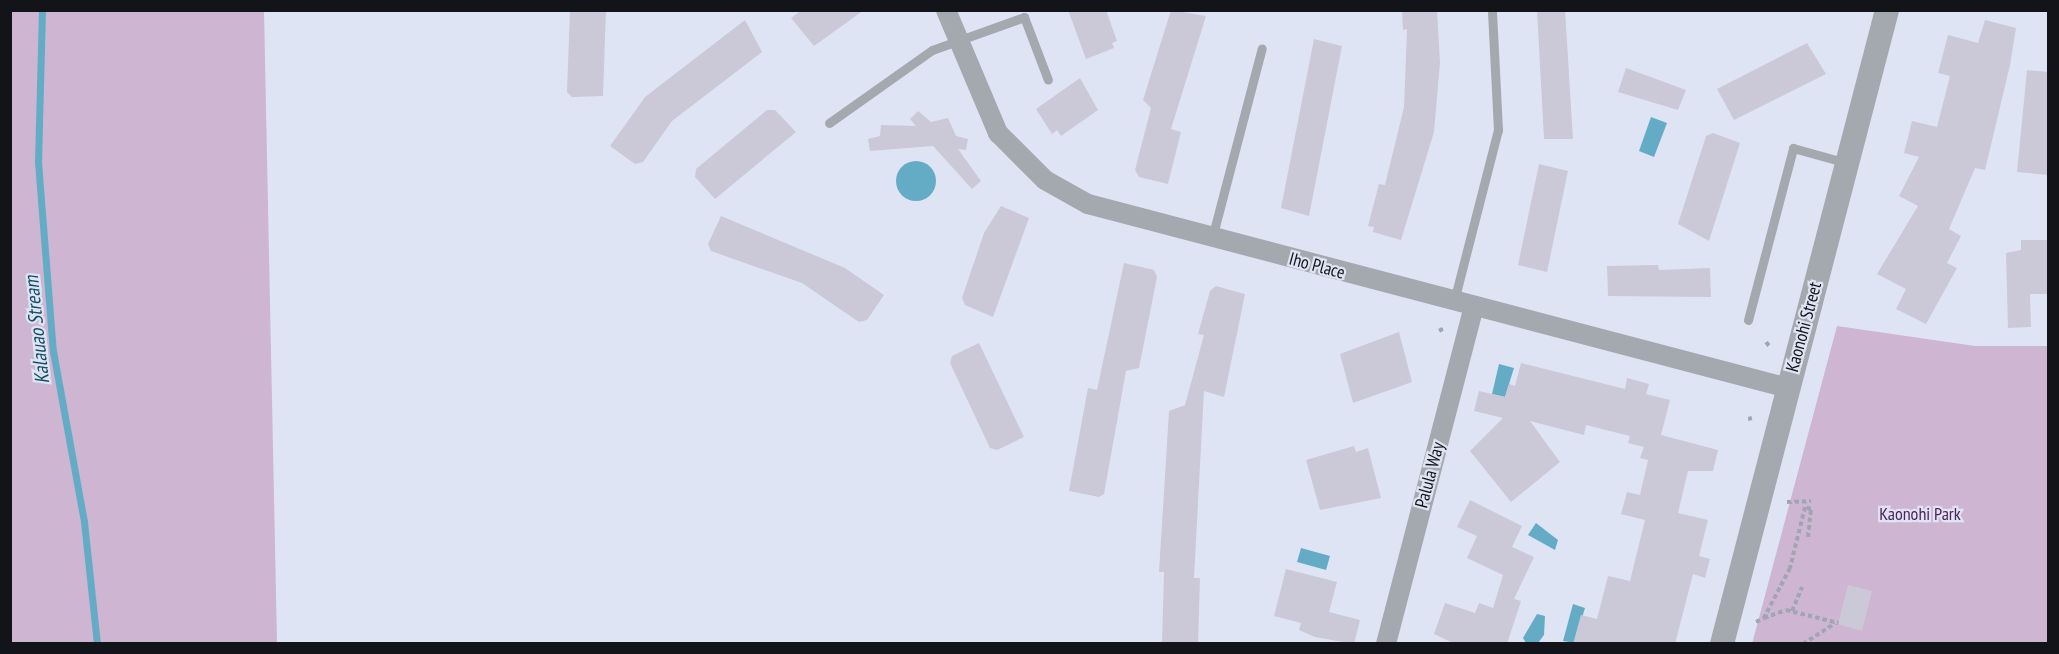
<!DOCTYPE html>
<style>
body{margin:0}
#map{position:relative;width:2059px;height:654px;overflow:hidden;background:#dfe4f4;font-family:"PT Sans Narrow",sans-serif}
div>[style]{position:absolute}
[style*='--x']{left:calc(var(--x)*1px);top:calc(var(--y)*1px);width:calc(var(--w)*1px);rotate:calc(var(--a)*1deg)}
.green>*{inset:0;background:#ceb5d2}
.water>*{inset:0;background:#64acc6}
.round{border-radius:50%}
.stream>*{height:7px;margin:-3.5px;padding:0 3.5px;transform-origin:3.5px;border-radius:3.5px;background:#64acc6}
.building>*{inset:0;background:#cbc8d8}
.path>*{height:4px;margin-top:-2px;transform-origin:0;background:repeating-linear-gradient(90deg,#a0a5b1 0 4.5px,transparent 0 7.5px)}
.service>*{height:9px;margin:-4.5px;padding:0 4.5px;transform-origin:4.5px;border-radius:4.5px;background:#a4a9af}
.minor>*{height:20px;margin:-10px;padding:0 10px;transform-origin:10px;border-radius:10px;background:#a4a9af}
.tertiary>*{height:24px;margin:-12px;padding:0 12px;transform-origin:12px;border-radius:12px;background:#a4a9af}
span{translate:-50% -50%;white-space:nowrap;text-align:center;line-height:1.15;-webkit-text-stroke:4.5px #dfe4f4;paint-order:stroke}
.street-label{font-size:18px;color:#121419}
.park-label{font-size:18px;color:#51205a}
.water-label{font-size:20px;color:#104e61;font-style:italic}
.frame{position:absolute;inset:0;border:12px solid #121419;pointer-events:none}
</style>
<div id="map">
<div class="green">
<div style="clip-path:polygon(10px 11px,264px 11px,277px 643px,11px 643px)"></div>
<div style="clip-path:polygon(1837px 326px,1975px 346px,2048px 346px,2048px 643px,1752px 644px)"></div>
</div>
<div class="water">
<div style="clip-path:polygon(1651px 117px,1667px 123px,1654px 157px,1639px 151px)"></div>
<div class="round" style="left:896px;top:161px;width:40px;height:40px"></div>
<div style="clip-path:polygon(1499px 364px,1514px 368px,1505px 397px,1492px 394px)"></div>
<div style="clip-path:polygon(1536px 523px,1558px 540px,1555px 550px,1528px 535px)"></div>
<div style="clip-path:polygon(1301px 548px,1330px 556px,1326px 570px,1297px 562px)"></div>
<div style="clip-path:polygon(1573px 604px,1585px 608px,1574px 643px,1563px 641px)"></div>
<div style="clip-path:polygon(1537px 614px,1545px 616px,1544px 635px,1538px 643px,1526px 643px,1523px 638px)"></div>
</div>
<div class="stream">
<div style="--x:42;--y:10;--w:152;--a:91.5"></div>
<div style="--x:38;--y:162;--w:190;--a:85.5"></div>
<div style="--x:53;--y:351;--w:174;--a:79.7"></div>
<div style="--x:84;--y:522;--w:123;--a:83.9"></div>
</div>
<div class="building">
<div style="clip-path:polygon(570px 10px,606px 10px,603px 96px,572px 97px,567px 92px)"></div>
<div style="clip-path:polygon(802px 10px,864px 10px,814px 46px,791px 18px)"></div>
<div style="clip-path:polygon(1068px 10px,1106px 10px,1117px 41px,1112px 43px,1114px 48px,1086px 59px)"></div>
<div style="clip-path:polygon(1171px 10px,1206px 16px,1171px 129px,1181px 132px,1168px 184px,1139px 177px,1135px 170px,1151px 108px,1143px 100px)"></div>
<div style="clip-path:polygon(1402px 10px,1437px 10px,1440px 63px,1434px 132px,1401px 240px,1373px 232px,1374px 227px,1368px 226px,1379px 184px,1385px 185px,1404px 107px,1407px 29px,1403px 30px)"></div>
<div style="clip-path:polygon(1537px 10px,1565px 10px,1573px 139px,1544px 139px)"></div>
<div style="clip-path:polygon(745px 20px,762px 52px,672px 121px,643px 162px,635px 164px,610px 146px,645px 97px)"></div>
<div style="clip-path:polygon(1985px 20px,2016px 28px,2010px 65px,1985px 170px,1975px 168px,1949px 229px,1961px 236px,1947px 263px,1957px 268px,1926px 324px,1896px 309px,1906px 289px,1877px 274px,1918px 206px,1899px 196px,1919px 157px,1904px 153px,1912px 121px,1937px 127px,1950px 76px,1938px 73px,1948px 35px,1978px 43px)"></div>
<div style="clip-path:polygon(1314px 39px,1342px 46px,1309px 216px,1281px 208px)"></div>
<div style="clip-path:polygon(1807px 43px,1826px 74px,1734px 120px,1717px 89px)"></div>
<div style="clip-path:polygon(1626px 68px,1686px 90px,1678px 110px,1618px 92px)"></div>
<div style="clip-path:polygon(2027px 70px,2049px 72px,2049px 175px,2017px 172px)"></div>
<div style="clip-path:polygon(1080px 78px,1098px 110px,1061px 136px,1057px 130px,1052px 134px,1036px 109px)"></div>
<div style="clip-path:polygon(767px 110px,775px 110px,796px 132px,715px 199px,695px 177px,696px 169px)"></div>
<div style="clip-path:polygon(918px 111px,931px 122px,948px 118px,956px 136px,968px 139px,966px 150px,958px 149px,981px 181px,972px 189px,933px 146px,870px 151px,868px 139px,880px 136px,881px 125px,916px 126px,910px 119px)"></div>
<div style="clip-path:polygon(1713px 133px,1740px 143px,1709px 241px,1678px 224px,1706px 136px)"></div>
<div style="clip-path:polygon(1539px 164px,1568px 171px,1547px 272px,1518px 265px)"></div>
<div style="clip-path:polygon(1001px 206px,1029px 218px,993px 317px,965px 305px,962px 298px,984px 233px)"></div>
<div style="clip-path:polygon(721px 216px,845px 268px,884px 295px,867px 320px,859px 322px,802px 283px,711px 251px,708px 244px)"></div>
<div style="clip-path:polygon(2021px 240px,2049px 240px,2049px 294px,2030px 294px,2031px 327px,2008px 328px,2006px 253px,2021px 250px)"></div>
<div style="clip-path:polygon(1124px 263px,1154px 270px,1157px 277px,1139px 368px,1126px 371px,1104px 494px,1099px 497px,1069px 491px,1088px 388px,1097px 390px)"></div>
<div style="clip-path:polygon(1658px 265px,1659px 270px,1710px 268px,1711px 297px,1608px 296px,1607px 266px)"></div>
<div style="clip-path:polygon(1216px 286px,1245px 294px,1224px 397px,1204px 391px,1194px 578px,1200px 578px,1198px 644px,1162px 644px,1164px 572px,1159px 572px,1169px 411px,1185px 405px,1204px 335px,1198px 334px,1210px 291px)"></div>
<div style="clip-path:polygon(1399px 332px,1412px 382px,1353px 403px,1340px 354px)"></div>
<div style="clip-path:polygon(979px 343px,1024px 437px,997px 450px,990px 448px,950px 363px,952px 356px)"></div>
<div style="clip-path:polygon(1521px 363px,1625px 389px,1627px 378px,1649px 384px,1646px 394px,1670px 400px,1661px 435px,1718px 450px,1713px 471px,1688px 471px,1678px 513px,1708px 520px,1699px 556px,1710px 559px,1705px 578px,1693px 574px,1675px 644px,1573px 644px,1581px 615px,1597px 619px,1608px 576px,1630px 581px,1645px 520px,1621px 514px,1627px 492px,1640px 495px,1648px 460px,1640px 458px,1644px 447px,1628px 443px,1630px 436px,1586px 425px,1584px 435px,1530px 421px,1560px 462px,1511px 502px,1470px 451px,1503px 418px,1474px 411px,1479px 391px,1505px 397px,1509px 384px,1515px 386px)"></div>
<div style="clip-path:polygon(1354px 446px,1356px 452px,1368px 448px,1381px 498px,1320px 510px,1306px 460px)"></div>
<div style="clip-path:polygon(1470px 500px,1522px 526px,1512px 547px,1534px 557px,1514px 599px,1521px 601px,1507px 644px,1455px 644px,1434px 634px,1445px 603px,1475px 613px,1479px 603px,1493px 608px,1503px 575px,1467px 558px,1477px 536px,1457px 527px)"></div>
<div style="clip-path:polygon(1286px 569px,1337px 582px,1329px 612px,1360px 620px,1354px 644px,1315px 637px,1299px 630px,1301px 623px,1274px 616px)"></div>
<div style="clip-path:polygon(1848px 585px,1872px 591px,1862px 631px,1838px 624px)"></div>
</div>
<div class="path">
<div style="--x:1439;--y:331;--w:6;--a:-31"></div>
<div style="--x:1766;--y:342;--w:6;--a:51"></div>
<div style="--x:1748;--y:419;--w:4;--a:-14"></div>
<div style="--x:1787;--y:502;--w:24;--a:-2"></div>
<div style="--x:1808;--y:537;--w:28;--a:-84"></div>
<div style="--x:1811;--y:509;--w:6;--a:-162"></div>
<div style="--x:1805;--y:507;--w:63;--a:103.8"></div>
<div style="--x:1790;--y:568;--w:56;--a:117.5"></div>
<div style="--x:1764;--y:618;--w:23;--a:-20"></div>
<div style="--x:1786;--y:610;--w:54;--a:14"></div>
<div style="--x:1792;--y:611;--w:26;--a:-67"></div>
<div style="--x:1756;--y:622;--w:9;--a:-27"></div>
<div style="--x:1750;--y:643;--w:1;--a:90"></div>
<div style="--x:1803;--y:644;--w:38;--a:-33"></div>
</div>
<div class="service">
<div style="--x:829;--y:123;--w:126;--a:-35.3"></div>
<div style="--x:932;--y:50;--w:98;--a:-19.7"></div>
<div style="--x:1024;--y:17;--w:67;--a:69.1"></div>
<div style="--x:1212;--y:238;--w:196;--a:-75.3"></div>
<div style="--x:1454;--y:301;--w:177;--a:-75.6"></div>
<div style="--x:1498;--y:130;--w:120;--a:-92.9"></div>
<div style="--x:1748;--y:320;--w:178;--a:-75.3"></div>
<div style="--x:1793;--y:148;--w:56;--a:15.5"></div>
</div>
<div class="minor">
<div style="--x:946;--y:10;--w:134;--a:67.1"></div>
<div style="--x:998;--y:133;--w:66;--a:45"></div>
<div style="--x:1045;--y:180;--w:49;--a:29.2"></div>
<div style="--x:1088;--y:204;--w:724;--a:14.73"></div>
<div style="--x:1386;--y:644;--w:349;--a:-75.4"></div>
</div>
<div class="tertiary">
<div style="--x:1722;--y:644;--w:655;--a:-75.41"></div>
</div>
<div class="street-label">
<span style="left:1317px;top:266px;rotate:15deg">Iho Place</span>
<span style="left:1804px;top:327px;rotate:-75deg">Kaonohi Street</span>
<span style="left:1430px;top:475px;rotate:-75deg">Palula Way</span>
</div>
<div class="park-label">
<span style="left:1920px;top:514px">Kaonohi Park</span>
</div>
<div class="water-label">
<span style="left:37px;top:330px;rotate:-96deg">Kalauao Stream</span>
</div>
<div class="frame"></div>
</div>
